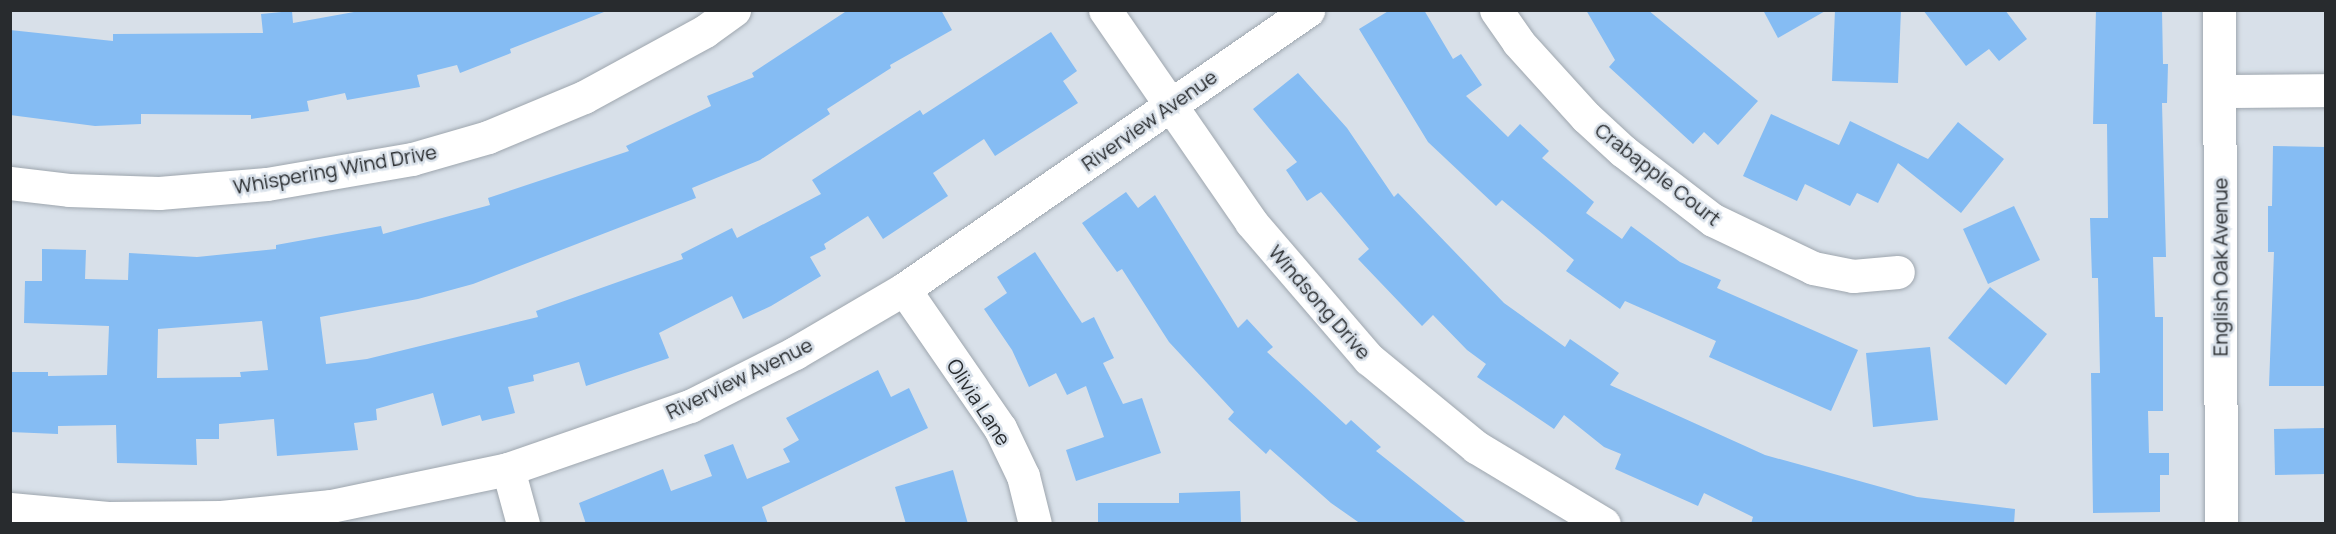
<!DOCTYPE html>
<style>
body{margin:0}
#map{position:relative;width:2336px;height:534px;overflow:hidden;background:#d8e0e9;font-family:Manrope,sans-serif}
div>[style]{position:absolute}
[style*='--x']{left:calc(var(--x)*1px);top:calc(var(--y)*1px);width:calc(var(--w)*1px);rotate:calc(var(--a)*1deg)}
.building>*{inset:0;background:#85bcf3}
.roads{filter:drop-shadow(0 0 2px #9ea6ae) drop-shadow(0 0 2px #9ea6ae)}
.minor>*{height:33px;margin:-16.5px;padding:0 16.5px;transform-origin:16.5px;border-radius:16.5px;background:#fff}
span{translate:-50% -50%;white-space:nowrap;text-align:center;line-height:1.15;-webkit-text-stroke:5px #d8e0e9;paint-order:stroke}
.street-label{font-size:20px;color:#282b2e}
.frame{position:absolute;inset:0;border:12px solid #282b2e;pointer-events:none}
</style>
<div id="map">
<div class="building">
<div style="clip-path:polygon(365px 10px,604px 12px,510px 49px,511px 53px,460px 73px,457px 65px,417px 75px,420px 87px,347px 100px,345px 93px,307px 101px,309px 111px,251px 119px,251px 115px,141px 114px,141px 124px,95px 126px,10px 115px,10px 30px,113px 41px,113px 34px,263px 33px,261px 14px,292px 11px,293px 23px)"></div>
<div style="clip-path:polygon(evenodd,848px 10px,941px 10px,952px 30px,890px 65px,891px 68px,827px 109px,830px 114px,760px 160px,692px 188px,696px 198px,473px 284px,418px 299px,320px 317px,326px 364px,367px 359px,538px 317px,536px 311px,683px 259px,681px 254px,732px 228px,737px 238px,821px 194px,812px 180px,920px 110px,923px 115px,1051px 32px,1077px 71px,1063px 81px,1078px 103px,995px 156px,984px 139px,933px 173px,948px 196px,883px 239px,868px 216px,824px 244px,826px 249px,810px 257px,821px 276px,771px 306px,743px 319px,732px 296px,659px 333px,669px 358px,586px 386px,579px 362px,533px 375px,534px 381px,508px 387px,515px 413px,482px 421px,480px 415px,442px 426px,433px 393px,376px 409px,377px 420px,354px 423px,358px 450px,277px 456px,274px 419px,219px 424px,219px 439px,196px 439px,197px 465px,117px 463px,116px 425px,58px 426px,58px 434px,10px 432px,10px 372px,48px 372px,48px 376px,107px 375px,109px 326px,24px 323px,25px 281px,42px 281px,42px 249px,86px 250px,85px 279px,128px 280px,129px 253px,197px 257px,276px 249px,276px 245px,381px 226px,383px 234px,490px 205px,488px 198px,629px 151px,626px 146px,711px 106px,707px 96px,754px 77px,752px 73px,848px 10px,262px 321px,268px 370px,240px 372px,241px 377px,157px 378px,158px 329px,262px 321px)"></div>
<div style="clip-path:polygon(1390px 10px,1424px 10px,1453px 59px,1461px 54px,1482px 85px,1466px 96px,1508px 137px,1520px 124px,1549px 151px,1542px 158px,1594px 202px,1586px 213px,1622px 239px,1631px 226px,1680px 262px,1721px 280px,1717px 288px,1858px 350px,1831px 411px,1709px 357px,1716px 341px,1625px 301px,1620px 309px,1566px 271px,1574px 260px,1502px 200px,1496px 206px,1428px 142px,1359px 29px)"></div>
<div style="clip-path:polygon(1586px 10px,1648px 10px,1758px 101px,1718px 145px,1704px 132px,1693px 144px,1609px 67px,1615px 60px)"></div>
<div style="clip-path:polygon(1763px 10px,1827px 10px,1778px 38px)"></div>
<div style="clip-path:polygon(1835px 10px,1901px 10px,1898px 83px,1832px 81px)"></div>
<div style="clip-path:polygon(1923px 10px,2005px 10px,2027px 39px,1999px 61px,1989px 49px,1966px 66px)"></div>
<div style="clip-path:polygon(2096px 10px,2162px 10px,2163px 64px,2168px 64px,2167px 103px,2162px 103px,2166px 257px,2153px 257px,2155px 317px,2163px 317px,2163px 411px,2148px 411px,2149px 453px,2169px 453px,2169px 475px,2160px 475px,2160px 512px,2093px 513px,2091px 373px,2100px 373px,2098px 278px,2092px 278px,2090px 218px,2108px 218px,2107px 124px,2093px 124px)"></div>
<div style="clip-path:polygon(1298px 73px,1347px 128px,1394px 197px,1398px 193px,1504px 303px,1565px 347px,1570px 339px,1619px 373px,1610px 385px,1765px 455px,1917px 497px,2015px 509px,2014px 524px,1751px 524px,1753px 517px,1704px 493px,1698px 506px,1615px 469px,1621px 454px,1604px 447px,1564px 415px,1554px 429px,1477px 377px,1486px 364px,1467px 350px,1433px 315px,1422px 326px,1358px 259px,1369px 249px,1321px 192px,1307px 201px,1286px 170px,1297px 162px,1253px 109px)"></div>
<div style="clip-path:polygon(1771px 114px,1839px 145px,1850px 121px,1928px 159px,1958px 122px,2004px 159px,1961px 213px,1898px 163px,1878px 203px,1857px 193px,1850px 206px,1805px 184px,1797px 201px,1743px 176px)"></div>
<div style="clip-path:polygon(2273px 146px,2325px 147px,2325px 386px,2269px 386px,2274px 252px,2268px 252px,2268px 206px,2272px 206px)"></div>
<div style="clip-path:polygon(1126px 192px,1138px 208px,1155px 195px,1238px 328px,1247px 319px,1273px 347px,1267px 352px,1346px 425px,1351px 420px,1381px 447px,1376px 451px,1468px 524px,1361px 524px,1331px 503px,1270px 449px,1266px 454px,1228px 419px,1234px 412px,1169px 342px,1122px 269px,1117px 272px,1082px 223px)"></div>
<div style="clip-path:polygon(2014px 206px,2040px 260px,1988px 284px,1963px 229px)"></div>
<div style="clip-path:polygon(1035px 252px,1082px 323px,1094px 317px,1114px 358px,1103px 363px,1123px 404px,1142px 398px,1161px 453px,1076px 481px,1066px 450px,1104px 437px,1086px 386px,1067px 395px,1056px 373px,1029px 387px,1012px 350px,984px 309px,1007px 293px,997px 277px)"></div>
<div style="clip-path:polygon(1990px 287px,2047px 334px,2006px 385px,1948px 338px)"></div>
<div style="clip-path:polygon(1930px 347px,1938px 420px,1873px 427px,1866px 353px)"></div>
<div style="clip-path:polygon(878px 370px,891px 397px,909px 388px,928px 428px,762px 507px,768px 524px,586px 524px,579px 503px,663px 469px,671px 491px,712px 476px,704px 455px,733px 444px,747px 479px,790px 462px,783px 449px,799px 440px,786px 418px)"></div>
<div style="clip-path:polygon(2325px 428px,2325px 474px,2275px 475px,2274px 429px)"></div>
<div style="clip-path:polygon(953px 470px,968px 524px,906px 524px,895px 487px)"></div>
<div style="clip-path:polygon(1240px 491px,1241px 524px,1098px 524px,1098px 503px,1179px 503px,1179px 493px)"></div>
</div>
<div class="roads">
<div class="minor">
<div style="--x:1105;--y:10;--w:257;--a:55.4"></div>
<div style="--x:1251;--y:222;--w:181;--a:49.3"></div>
<div style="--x:1369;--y:359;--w:139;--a:39.4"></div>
<div style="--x:1476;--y:447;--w:149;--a:31"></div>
<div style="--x:1496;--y:10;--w:39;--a:55"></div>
<div style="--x:1518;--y:42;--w:101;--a:47.8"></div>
<div style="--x:1586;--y:117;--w:50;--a:42.6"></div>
<div style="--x:1623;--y:151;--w:113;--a:37.5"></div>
<div style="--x:1713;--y:220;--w:111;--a:25.6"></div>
<div style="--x:1813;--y:268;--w:41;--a:11.3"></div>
<div style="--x:1853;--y:276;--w:45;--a:-5.1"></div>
<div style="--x:2219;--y:10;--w:514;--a:89.78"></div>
<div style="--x:2220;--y:91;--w:106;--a:-0.5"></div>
<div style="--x:10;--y:183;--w:59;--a:6.8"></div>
<div style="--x:69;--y:190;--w:90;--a:1.9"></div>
<div style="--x:159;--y:193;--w:108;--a:-4.8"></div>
<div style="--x:267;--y:184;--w:147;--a:-9.8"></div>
<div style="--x:412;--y:159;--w:79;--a:-16.1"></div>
<div style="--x:488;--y:137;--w:104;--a:-22.6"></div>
<div style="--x:584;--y:97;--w:138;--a:-28.6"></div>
<div style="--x:705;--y:31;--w:36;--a:-36"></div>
<div style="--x:904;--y:289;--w:169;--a:55.4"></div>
<div style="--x:1000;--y:428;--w:53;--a:64.4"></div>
<div style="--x:1023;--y:476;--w:49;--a:76"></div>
<div style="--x:508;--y:469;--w:57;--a:74.7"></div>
<div style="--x:10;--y:509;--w:98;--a:5.2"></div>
<div style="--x:108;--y:518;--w:113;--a:-0.5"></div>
<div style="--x:221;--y:517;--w:111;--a:-5.7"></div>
<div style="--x:331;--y:506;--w:181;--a:-11.8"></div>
<div style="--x:508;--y:469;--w:193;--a:-19.1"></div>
<div style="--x:690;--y:406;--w:118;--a:-26.8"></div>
<div style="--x:795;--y:353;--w:126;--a:-30.4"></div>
<div style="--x:904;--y:289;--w:491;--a:-34.6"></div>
</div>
</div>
<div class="street-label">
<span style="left:1149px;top:120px;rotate:-35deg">Riverview Avenue</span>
<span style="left:335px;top:169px;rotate:-10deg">Whispering Wind Drive</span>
<span style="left:1658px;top:174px;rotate:38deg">Crabapple Court</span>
<span style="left:2220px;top:267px;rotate:-90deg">English Oak Avenue</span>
<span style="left:1320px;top:302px;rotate:49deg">Windsong Drive</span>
<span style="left:739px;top:378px;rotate:-26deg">Riverview Avenue</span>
<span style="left:979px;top:402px;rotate:57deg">Olivia Lane</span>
</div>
<div class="frame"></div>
</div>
